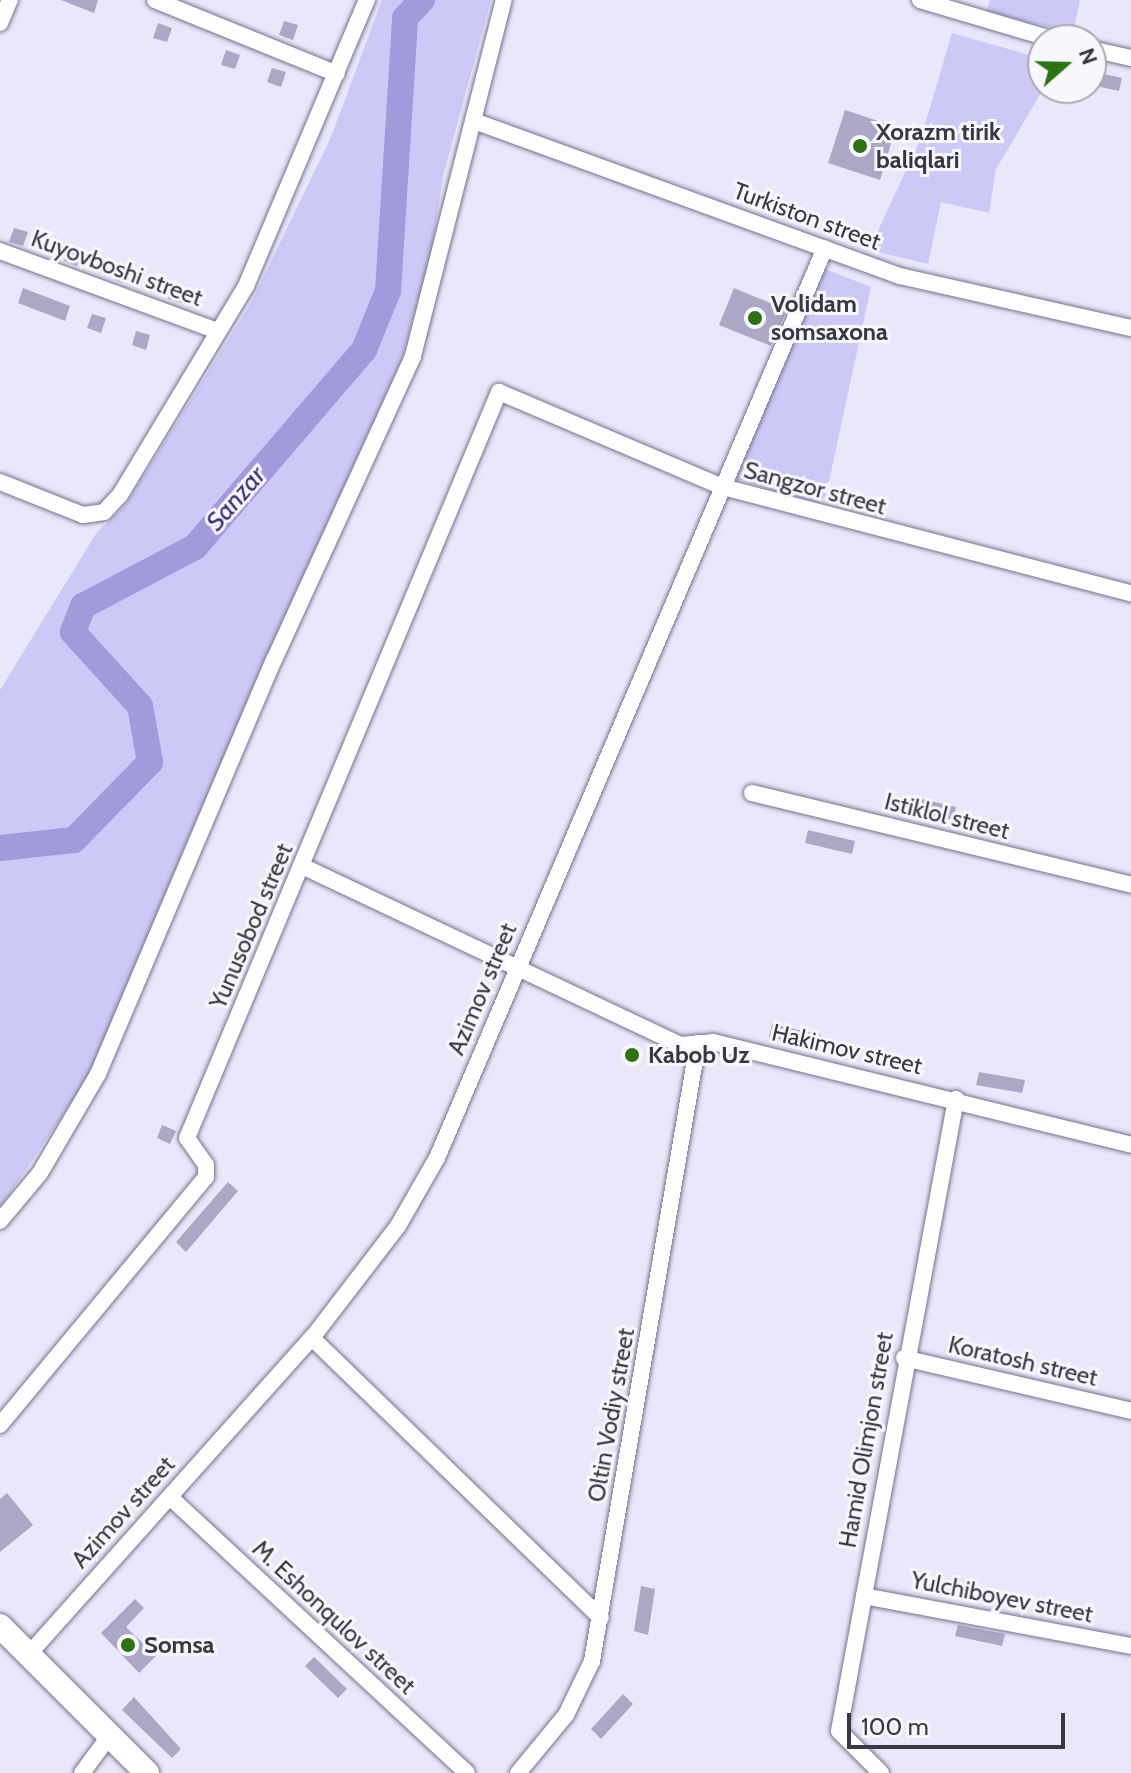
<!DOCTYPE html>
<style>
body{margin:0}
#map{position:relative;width:1131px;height:1773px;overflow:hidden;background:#e9e8fa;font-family:Cabin,sans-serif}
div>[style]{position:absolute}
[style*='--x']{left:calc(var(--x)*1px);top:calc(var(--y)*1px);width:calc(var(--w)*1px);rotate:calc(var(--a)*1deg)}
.green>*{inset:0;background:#cdc9f6}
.river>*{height:26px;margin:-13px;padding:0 13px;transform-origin:13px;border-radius:13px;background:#a19adb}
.building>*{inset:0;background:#aba8c5}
.roads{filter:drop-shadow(0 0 2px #74728d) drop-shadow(0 0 2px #74728d)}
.minor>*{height:16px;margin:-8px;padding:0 8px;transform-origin:8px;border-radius:8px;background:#fff}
.secondary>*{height:24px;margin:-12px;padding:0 12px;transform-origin:12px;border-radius:12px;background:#fff}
.dots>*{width:22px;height:22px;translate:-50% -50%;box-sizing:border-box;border:4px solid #f7f7fd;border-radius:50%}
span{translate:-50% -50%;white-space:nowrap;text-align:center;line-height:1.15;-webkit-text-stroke:6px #f7f7fd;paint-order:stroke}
.poi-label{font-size:24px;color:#383742;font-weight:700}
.left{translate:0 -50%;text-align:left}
.street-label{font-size:24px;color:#383742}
.water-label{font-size:26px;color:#3c2a76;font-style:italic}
.north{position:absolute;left:1027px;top:24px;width:80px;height:80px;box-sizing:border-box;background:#f7f7fd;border:2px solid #abaab2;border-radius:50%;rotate:70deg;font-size:22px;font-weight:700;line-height:32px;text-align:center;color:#383742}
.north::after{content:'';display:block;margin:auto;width:28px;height:36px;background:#2e7312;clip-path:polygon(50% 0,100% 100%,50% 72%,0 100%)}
.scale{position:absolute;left:847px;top:1713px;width:218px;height:36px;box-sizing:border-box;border:4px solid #383742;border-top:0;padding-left:10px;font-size:24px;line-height:28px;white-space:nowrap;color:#383742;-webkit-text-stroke:6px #f7f7fd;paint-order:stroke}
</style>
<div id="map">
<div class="green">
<div style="clip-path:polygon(382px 0,491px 0,443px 176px,432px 252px,402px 358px,88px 1078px,0 1208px,0 690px,97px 532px,125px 506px,251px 303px,331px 137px)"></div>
<div style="clip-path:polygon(990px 0,1080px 0,1073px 32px,986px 13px)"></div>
<div style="clip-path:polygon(952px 33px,1043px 59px,1044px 88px,996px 169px,989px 213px,941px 202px,928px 264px,869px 250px,921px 138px)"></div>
<div style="clip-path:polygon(825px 269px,871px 287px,826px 495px,815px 505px,735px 478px)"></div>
</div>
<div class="river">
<div style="--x:0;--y:848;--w:74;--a:-6.2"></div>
<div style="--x:74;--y:840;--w:109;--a:-45.7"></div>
<div style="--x:150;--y:762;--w:57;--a:-100.1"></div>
<div style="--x:140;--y:706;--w:100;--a:-132.2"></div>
<div style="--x:73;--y:632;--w:28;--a:-69"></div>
<div style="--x:83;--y:606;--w:127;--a:-27.8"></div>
<div style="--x:195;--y:547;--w:260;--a:-49.4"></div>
<div style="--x:364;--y:350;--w:64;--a:-67.9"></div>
<div style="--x:388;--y:291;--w:274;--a:-86.4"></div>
<div style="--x:405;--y:18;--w:25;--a:-47"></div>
</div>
<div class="building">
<div style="clip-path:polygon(61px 0,98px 0,94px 13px)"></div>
<div style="clip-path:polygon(284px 21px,298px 25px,293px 40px,279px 35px)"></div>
<div style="clip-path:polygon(158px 23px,172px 28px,167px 42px,153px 38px)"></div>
<div style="clip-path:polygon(226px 50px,240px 55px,235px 69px,221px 65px)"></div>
<div style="clip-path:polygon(272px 68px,286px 72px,281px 87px,267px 82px)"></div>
<div style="clip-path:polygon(1091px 71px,1122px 78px,1119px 91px,1091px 85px)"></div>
<div style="clip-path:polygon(845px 110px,896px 127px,880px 180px,828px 163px)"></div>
<div style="clip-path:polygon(14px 228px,28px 232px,23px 246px,9px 242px)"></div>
<div style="clip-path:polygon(68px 247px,82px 252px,77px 266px,64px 261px)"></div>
<div style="clip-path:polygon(119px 265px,133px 270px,128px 284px,115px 280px)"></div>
<div style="clip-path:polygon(172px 284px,186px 289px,182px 303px,168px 299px)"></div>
<div style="clip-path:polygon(23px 288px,70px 306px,65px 321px,18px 303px)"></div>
<div style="clip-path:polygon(734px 288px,787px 310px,771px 346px,719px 325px)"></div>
<div style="clip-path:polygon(92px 314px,106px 318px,101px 333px,87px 328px)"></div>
<div style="clip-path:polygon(136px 331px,150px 335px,146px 350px,132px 345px)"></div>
<div style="clip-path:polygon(910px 796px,956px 807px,953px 820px,907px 809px)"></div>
<div style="clip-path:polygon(808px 830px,855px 841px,852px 854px,805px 843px)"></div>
<div style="clip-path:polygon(772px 1024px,821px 1035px,818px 1048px,769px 1037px)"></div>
<div style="clip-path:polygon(979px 1072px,1025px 1080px,1022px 1093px,976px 1085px)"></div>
<div style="clip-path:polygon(162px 1125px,176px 1131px,170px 1144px,157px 1138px)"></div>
<div style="clip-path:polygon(228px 1182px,238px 1191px,186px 1252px,176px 1242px)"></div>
<div style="clip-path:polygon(7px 1493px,33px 1525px,0 1552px,0 1499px)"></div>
<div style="clip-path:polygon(641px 1586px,655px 1589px,648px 1635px,634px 1631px)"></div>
<div style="clip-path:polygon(135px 1599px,144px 1608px,126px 1627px,156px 1656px,139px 1673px,101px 1633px)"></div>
<div style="clip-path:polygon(958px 1625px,1005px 1634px,1002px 1646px,955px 1636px)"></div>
<div style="clip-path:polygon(314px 1657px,347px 1689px,338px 1698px,305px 1666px)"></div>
<div style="clip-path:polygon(623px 1694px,633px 1704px,601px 1739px,591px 1729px)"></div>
<div style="clip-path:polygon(134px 1697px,181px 1749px,172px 1758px,122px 1710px)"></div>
</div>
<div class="roads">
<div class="minor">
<div style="--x:155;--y:0;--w:196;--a:22.1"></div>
<div style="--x:920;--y:0;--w:141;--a:16.5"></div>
<div style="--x:0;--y:23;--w:25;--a:-67"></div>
<div style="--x:1091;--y:49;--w:41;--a:12.7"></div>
<div style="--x:474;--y:121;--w:453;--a:20"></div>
<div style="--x:900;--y:276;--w:237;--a:12.7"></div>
<div style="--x:0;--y:251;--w:231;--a:20.2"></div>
<div style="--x:0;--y:482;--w:89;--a:21.7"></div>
<div style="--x:83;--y:515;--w:21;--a:-8"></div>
<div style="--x:104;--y:512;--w:23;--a:-47"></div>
<div style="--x:120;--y:495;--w:244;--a:-58.9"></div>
<div style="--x:246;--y:286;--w:311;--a:-67.1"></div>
<div style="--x:752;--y:793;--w:390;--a:13.6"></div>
<div style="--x:302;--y:866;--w:418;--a:25.3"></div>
<div style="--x:680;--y:1045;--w:33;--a:-5"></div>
<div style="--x:713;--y:1042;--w:431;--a:13.8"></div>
<div style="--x:0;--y:1221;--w:62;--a:-50.2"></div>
<div style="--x:40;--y:1173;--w:115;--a:-59.6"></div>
<div style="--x:98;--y:1074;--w:450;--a:-67"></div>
<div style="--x:274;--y:660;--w:334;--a:-65.4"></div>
<div style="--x:413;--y:356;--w:367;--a:-75.7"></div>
<div style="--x:312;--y:1338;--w:402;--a:44.1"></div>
<div style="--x:904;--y:1358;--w:233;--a:13.1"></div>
<div style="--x:0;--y:1425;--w:322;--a:-50.3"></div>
<div style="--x:206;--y:1177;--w:12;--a:-90"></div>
<div style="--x:206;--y:1165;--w:33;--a:-125"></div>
<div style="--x:187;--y:1138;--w:809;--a:-67.3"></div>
<div style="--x:499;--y:392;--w:243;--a:23"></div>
<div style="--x:723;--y:487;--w:422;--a:14.6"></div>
<div style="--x:170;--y:1497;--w:405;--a:42.9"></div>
<div style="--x:864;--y:1596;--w:272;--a:10.6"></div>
<div style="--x:29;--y:1654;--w:424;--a:-48.2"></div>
<div style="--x:312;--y:1338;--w:141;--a:-52.5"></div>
<div style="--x:398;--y:1226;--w:78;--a:-60.2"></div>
<div style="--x:437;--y:1158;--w:989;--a:-66.91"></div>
<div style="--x:82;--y:1773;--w:47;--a:-53.6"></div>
<div style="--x:518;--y:1773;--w:75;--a:-50.4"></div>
<div style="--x:566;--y:1715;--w:60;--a:-64.3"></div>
<div style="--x:592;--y:1661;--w:627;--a:-80.27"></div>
<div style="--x:881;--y:1773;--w:59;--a:-135"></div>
<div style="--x:839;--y:1731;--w:643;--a:-79.51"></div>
</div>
<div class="secondary">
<div style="--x:0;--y:1626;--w:208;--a:45"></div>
</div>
</div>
<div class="dots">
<div style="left:860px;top:146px;background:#2e7312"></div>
<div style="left:755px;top:318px;background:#2e7312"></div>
<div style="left:632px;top:1055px;background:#2e7312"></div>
<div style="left:128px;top:1645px;background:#2e7312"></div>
</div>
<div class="poi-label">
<span class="left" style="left:876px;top:146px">Xorazm tirik<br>baliqlari</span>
<span class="left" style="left:771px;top:318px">Volidam<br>somsaxona</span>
<span class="left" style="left:648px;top:1055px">Kabob Uz</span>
<span class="left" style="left:144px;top:1645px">Somsa</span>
</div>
<div class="street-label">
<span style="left:807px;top:216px;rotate:20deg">Turkiston street</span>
<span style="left:117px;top:268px;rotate:20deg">Kuyovboshi street</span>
<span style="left:815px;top:488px;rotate:15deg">Sangzor street</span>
<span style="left:947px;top:816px;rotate:14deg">Istiklol street</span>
<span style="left:251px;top:926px;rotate:-67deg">Yunusobod street</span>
<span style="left:482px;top:989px;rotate:-67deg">Azimov street</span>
<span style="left:847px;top:1049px;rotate:13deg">Hakimov street</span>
<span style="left:1023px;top:1361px;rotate:13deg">Koratosh street</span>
<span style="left:611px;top:1415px;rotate:-80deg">Oltin Vodiy street</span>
<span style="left:866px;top:1440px;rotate:-80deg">Hamid Olimjon street</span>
<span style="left:123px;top:1512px;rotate:-48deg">Azimov street</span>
<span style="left:1002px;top:1597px;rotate:11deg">Yulchiboyev street</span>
<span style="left:334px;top:1617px;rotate:43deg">M. Eshonqulov street</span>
</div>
<div class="water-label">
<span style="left:236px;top:499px;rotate:-49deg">Sanzar</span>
</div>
<div class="north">N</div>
<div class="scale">100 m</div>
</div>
